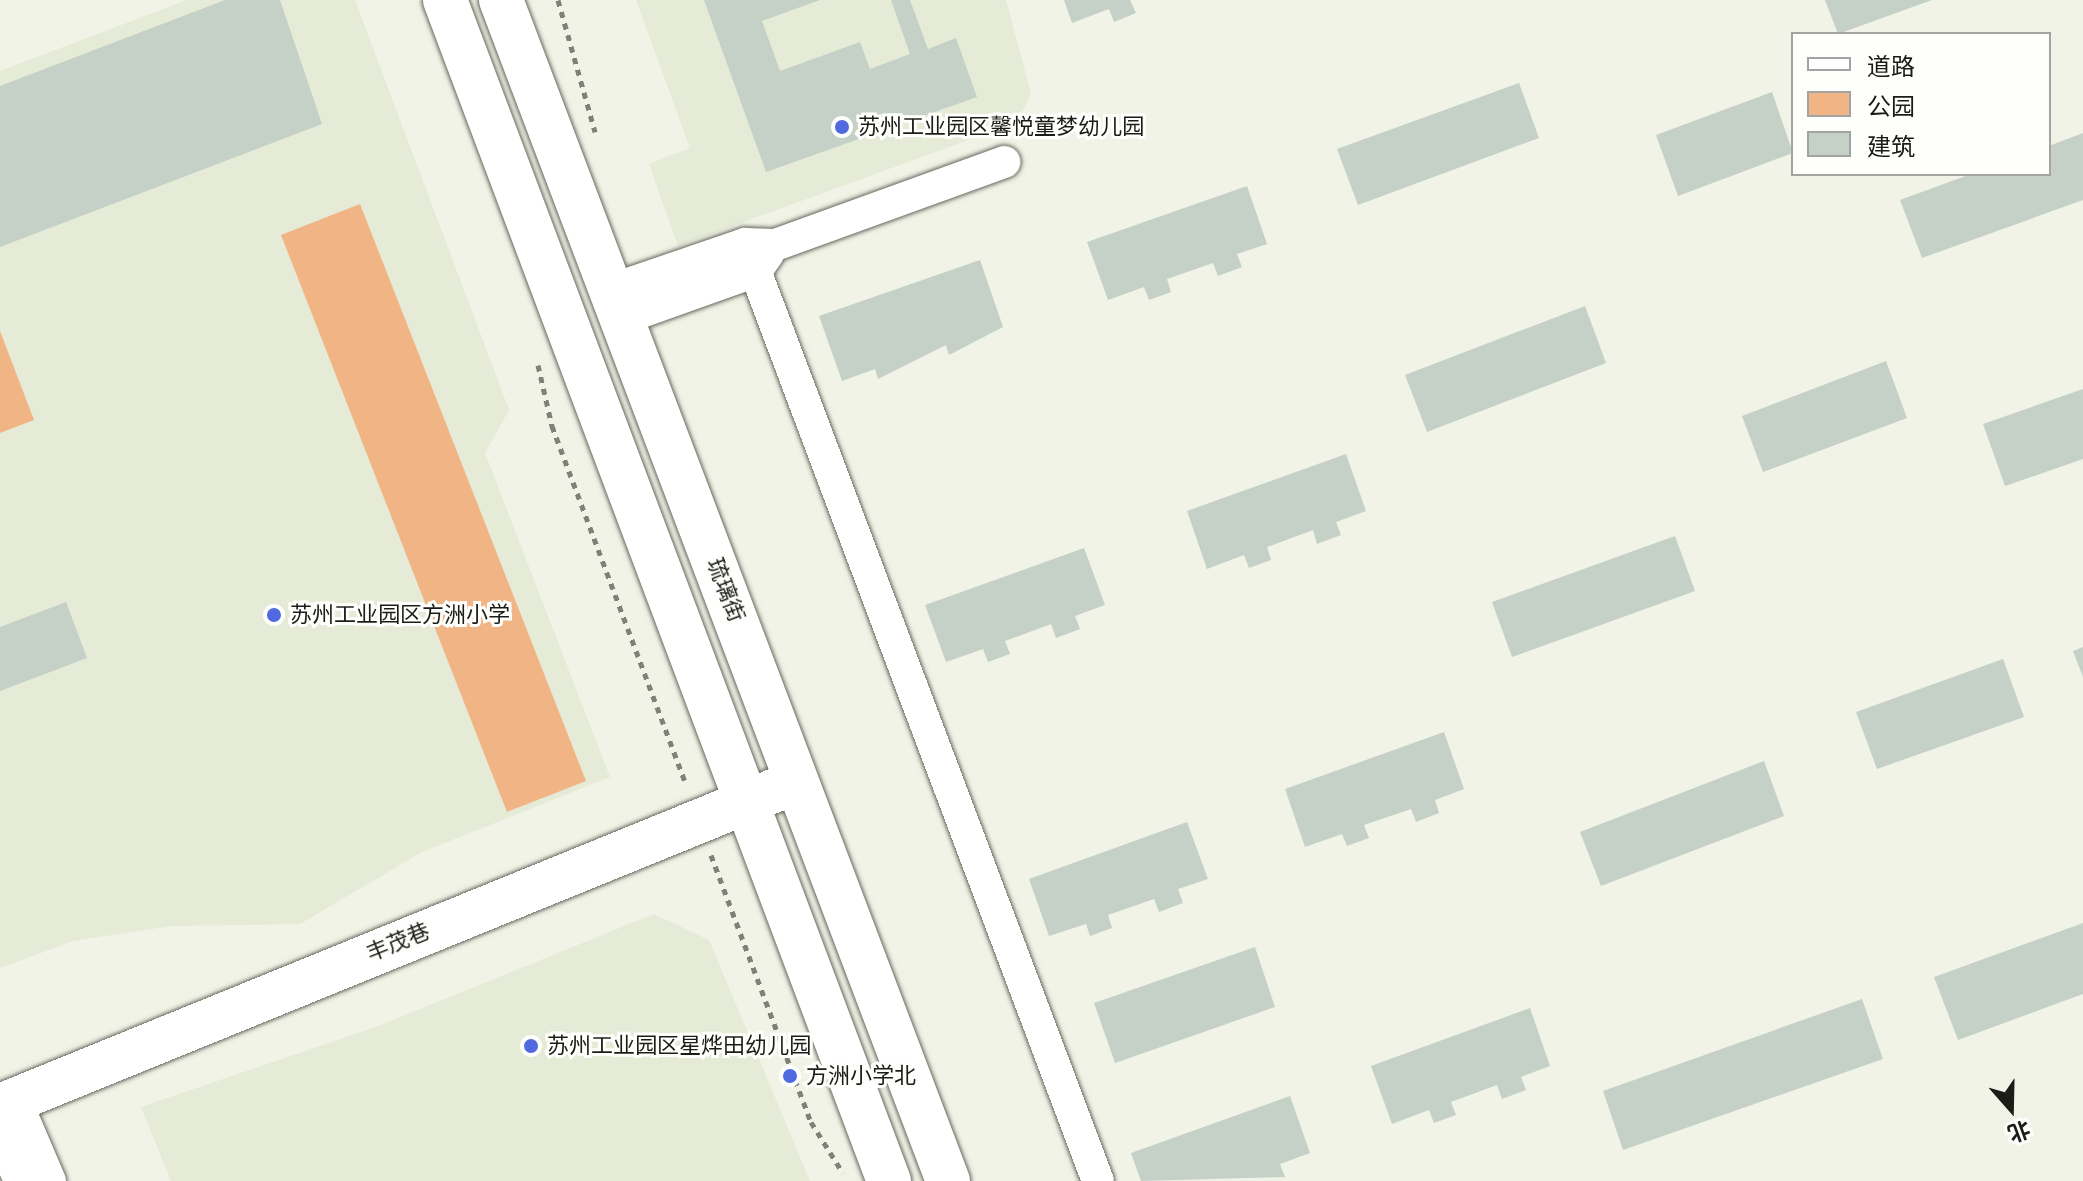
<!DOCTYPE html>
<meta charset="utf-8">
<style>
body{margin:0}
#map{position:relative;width:2083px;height:1181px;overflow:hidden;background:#f0f3e6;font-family:"Public Sans","Noto Sans SC",sans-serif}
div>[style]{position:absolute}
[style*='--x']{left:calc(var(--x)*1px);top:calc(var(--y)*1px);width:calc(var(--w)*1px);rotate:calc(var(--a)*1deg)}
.built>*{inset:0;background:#e5ebd6}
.green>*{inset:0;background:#f1b484}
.building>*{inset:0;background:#c5d0c7}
.path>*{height:5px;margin-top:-2.5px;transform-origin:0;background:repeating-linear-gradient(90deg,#7f8178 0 6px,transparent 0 12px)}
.roads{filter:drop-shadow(0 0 2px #666a5e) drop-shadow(0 0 2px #666a5e)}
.street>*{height:32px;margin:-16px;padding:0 16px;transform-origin:16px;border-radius:16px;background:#fff}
.secondary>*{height:44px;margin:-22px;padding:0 22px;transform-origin:22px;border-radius:22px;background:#fff}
.dots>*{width:22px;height:22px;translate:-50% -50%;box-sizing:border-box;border:4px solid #fefffc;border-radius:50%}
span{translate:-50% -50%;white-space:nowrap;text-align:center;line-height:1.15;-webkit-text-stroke:6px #fefffc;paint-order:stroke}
.poi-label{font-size:22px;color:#1b1c18}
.left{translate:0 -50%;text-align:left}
.street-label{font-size:22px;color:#1b1c18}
.legend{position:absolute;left:1791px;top:32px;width:260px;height:144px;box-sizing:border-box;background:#fefffc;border:2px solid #a3a4a1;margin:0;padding:10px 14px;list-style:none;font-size:24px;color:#1b1c18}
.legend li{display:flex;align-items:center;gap:16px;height:40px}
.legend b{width:40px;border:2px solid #a3a4a1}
.north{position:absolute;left:1971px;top:1069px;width:80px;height:80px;-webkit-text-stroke:6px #fefffc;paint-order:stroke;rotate:160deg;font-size:22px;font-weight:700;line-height:32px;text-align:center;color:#1b1c18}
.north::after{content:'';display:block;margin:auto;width:28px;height:36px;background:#1b1c18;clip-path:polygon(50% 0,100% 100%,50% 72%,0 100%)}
</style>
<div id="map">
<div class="built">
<div style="clip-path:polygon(187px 0,355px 0,509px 410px,485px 453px,610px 777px,422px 852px,300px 924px,171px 926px,73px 941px,0 968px,0 71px)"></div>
<div style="clip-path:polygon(636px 0,1006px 0,1031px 94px,1023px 110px,993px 131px,678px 246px,649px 164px,690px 148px)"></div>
<div style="clip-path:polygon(654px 914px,709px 940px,810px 1181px,171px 1181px,141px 1107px,376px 1027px)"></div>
</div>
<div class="green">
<div style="clip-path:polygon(360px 204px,586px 781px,507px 812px,281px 235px)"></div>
<div style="clip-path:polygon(0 331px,34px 420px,0 433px)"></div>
</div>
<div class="building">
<div style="clip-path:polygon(225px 0,280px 0,322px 124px,0 247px,0 86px)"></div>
<div style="clip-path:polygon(704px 0,820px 0,762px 21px,780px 71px,860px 42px,870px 69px,910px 54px,891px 0,910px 0,928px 49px,956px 38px,977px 97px,766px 172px)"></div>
<div style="clip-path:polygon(1064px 0,1130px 0,1136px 13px,1114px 22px,1109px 9px,1072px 23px)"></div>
<div style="clip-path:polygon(1825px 0,1932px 0,1838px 34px)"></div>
<div style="clip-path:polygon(1519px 83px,1539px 138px,1358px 205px,1337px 149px)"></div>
<div style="clip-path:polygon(1772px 92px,1793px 153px,1678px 196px,1656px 135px)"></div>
<div style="clip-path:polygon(2083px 133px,2083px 200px,1922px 258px,1900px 200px,1971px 174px,2049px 174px,2049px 146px)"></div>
<div style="clip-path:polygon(1247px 186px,1267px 244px,1237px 254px,1242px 267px,1218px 276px,1213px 263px,1167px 279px,1171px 292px,1149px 300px,1144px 287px,1108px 300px,1087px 242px)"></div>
<div style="clip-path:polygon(980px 260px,1003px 327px,949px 355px,946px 345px,878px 379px,875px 369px,842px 381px,819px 316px)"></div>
<div style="clip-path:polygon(1585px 306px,1606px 363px,1427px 432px,1405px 375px)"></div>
<div style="clip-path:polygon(1886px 361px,1907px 418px,1763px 472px,1742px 416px)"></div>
<div style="clip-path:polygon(2083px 389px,2083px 459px,2005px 486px,1983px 424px)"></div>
<div style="clip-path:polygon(1346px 454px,1366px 511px,1336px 522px,1341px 535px,1317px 544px,1313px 530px,1267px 547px,1271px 560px,1249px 568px,1244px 555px,1207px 569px,1187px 511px)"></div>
<div style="clip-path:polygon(1675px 536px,1695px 591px,1512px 657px,1492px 602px)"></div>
<div style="clip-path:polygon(1084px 548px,1105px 605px,1075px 616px,1080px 629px,1056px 638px,1051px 624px,1005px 641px,1010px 654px,988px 662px,983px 649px,946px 662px,925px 605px)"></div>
<div style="clip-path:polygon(66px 602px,87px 658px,0 691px,0 627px)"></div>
<div style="clip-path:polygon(2083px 647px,2083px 677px,2073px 651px)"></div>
<div style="clip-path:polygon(2003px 659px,2024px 717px,1877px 769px,1856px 712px)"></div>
<div style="clip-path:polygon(1444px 732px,1464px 789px,1435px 800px,1439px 813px,1416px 822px,1411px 809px,1364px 825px,1369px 838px,1347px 846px,1342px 834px,1305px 847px,1285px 789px)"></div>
<div style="clip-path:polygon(1764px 761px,1784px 816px,1601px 886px,1580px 832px)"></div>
<div style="clip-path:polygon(1187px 822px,1208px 879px,1178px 889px,1183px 903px,1159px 912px,1154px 899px,1108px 915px,1112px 928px,1090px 936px,1086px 924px,1049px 936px,1029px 879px)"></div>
<div style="clip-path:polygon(2083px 923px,2083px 994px,1958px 1040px,1934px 977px)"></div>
<div style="clip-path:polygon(1255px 947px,1275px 1007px,1115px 1063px,1094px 1003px)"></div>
<div style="clip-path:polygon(1862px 999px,1883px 1059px,1623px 1150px,1603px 1091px)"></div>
<div style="clip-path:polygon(1530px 1008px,1550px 1066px,1521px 1077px,1526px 1090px,1502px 1099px,1497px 1085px,1451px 1102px,1456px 1115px,1434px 1123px,1429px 1110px,1392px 1124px,1371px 1066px)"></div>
<div style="clip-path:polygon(1290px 1096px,1310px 1153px,1280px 1164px,1285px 1177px,1141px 1181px,1131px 1153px)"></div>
</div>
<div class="path">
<div style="--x:558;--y:0;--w:137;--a:74.3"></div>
<div style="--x:538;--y:365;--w:63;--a:77.1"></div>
<div style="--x:552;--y:426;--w:383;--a:69.5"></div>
<div style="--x:711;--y:855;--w:285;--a:69.5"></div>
<div style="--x:811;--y:1122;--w:60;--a:57.9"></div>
</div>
<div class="roads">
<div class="street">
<div style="--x:745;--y:244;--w:1001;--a:69.36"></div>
<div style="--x:611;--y:290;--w:142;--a:-18.9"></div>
<div style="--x:745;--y:244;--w:30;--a:2"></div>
<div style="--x:775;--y:245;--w:244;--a:-19.9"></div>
<div style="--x:622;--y:319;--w:142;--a:-19.7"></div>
<div style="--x:756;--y:271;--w:21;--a:-55"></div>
<div style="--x:15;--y:1099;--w:89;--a:66.9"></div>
<div style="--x:0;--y:1135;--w:50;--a:66.5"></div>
</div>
<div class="secondary">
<div style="--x:445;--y:0;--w:1262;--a:69.4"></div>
<div style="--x:501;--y:0;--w:1263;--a:69.27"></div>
<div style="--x:0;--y:1106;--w:838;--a:-22.16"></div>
</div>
</div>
<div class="dots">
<div style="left:842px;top:127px;background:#5069de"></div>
<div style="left:274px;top:615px;background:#5069de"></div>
<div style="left:531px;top:1046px;background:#5069de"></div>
<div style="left:790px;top:1076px;background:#5069de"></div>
</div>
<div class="poi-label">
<span class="left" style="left:858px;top:127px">苏州工业园区馨悦童梦幼儿园</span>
<span class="left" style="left:290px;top:615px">苏州工业园区方洲小学</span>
<span class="left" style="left:547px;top:1046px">苏州工业园区星烨田幼儿园</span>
<span class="left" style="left:806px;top:1076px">方洲小学北</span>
</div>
<div class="street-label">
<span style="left:726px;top:590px;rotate:69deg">琉璃街</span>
<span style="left:398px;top:942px;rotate:-22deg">丰茂巷</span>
</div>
<ul class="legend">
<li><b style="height:10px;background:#fff"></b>道路</li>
<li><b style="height:22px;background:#f1b484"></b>公园</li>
<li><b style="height:22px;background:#c5d0c7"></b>建筑</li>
</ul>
<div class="north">北</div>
</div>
